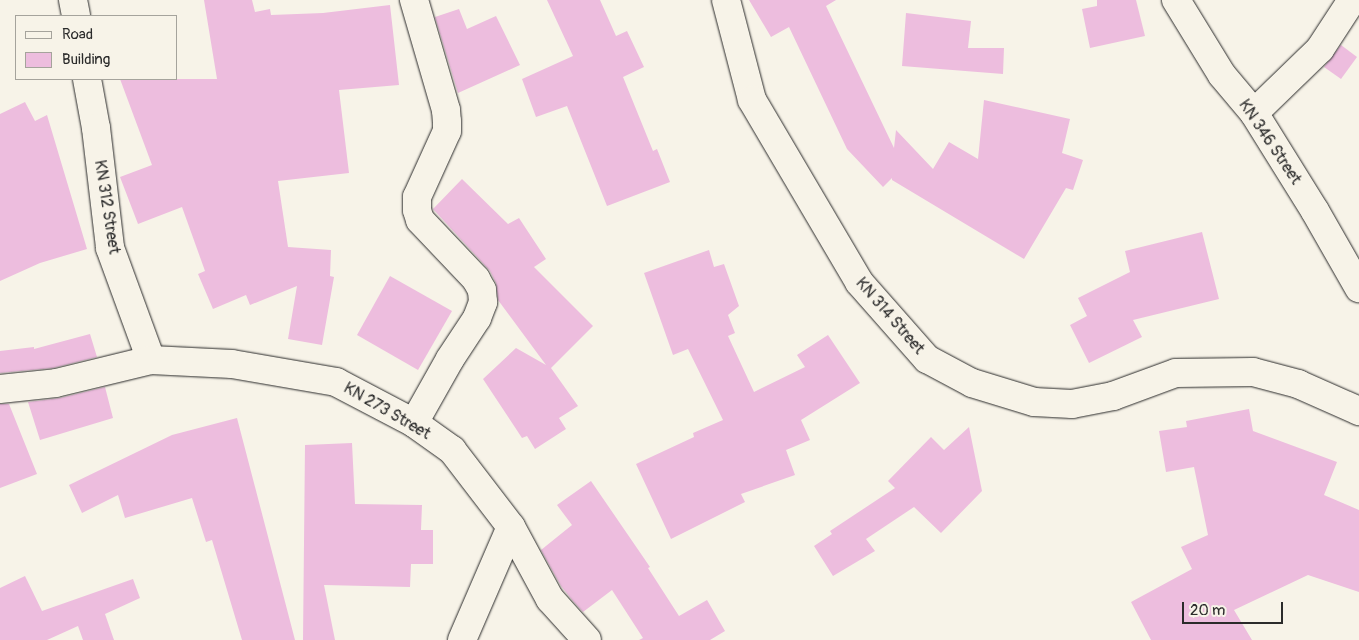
<!DOCTYPE html>
<style>
body{margin:0}
#map{position:relative;width:1359px;height:640px;overflow:hidden;background:#f7f3e8;font-family:Pangolin,sans-serif}
div>[style]{position:absolute}
[style*='--x']{left:calc(var(--x)*1px);top:calc(var(--y)*1px);width:calc(var(--w)*1px);rotate:calc(var(--a)*1deg)}
.building>*{inset:0;background:#edbdde}
.roads{filter:drop-shadow(0 0 1px #2b2b2b) drop-shadow(0 0 1px #2b2b2b)}
.street>*{height:28px;margin:-14px;padding:0 14px;transform-origin:14px;border-radius:14px;background:#f7f3e8}
span{translate:-50% -50%;white-space:nowrap;text-align:center;line-height:1.15;-webkit-text-stroke:5px #f7f3e8;paint-order:stroke}
.street-label{font-size:16px;color:#2b2b2b}
.legend{position:absolute;left:15px;top:15px;width:162px;height:65px;box-sizing:border-box;background:#f7f3e8;border:1px solid #a5a39c;margin:0;padding:6px 9px;list-style:none;font-size:15px;color:#2b2b2b}
.legend li{display:flex;align-items:center;gap:10px;height:25px}
.legend b{width:25px;border:1px solid #a5a39c}
.scale{position:absolute;left:1182px;top:602px;width:101px;height:22px;box-sizing:border-box;border:2px solid #2b2b2b;border-top:0;padding-left:6px;font-size:15px;line-height:18px;white-space:nowrap;color:#2b2b2b;-webkit-text-stroke:4px #f7f3e8;paint-order:stroke}
</style>
<div id="map">
<div class="building">
<div style="clip-path:polygon(204px 0,252px 0,255px 12px,270px 9px,271px 15px,323px 13px,390px 5px,399px 85px,339px 90px,349px 173px,278px 181px,288px 247px,331px 250px,330px 276px,334px 277px,322px 345px,288px 339px,297px 286px,250px 305px,246px 295px,213px 309px,198px 274px,205px 271px,182px 207px,138px 224px,120px 177px,152px 165px,120px 79px,217px 79px)"></div>
<div style="clip-path:polygon(547px 0,600px 0,616px 36px,627px 31px,644px 67px,623px 77px,653px 151px,657px 149px,670px 182px,607px 206px,567px 106px,536px 117px,522px 79px,573px 56px)"></div>
<div style="clip-path:polygon(749px 0,836px 0,826px 6px,894px 148px,896px 130px,933px 169px,949px 142px,978px 159px,984px 100px,1070px 119px,1062px 153px,1083px 160px,1073px 190px,1066px 188px,1024px 259px,892px 180px,892px 178px,883px 187px,847px 149px,789px 27px,771px 37px)"></div>
<div style="clip-path:polygon(1097px 0,1136px 0,1145px 36px,1090px 48px,1082px 9px,1097px 6px)"></div>
<div style="clip-path:polygon(459px 9px,467px 29px,496px 16px,520px 65px,458px 93px,435px 17px)"></div>
<div style="clip-path:polygon(906px 13px,971px 21px,968px 48px,1004px 48px,1003px 74px,902px 66px)"></div>
<div style="clip-path:polygon(1341px 45px,1357px 57px,1341px 79px,1324px 67px)"></div>
<div style="clip-path:polygon(25px 102px,35px 121px,47px 115px,87px 249px,40px 263px,0 281px,0 114px)"></div>
<div style="clip-path:polygon(462px 179px,508px 224px,519px 218px,546px 259px,534px 267px,593px 326px,551px 368px,578px 406px,559px 418px,566px 429px,535px 449px,527px 436px,522px 438px,483px 379px,516px 348px,546px 365px,498px 300px,496px 283px,490px 271px,433px 209px)"></div>
<div style="clip-path:polygon(1202px 232px,1219px 299px,1133px 320px,1142px 337px,1089px 363px,1070px 325px,1087px 316px,1078px 298px,1130px 272px,1125px 251px)"></div>
<div style="clip-path:polygon(709px 250px,714px 267px,724px 264px,739px 306px,728px 315px,735px 333px,728px 336px,754px 392px,805px 367px,797px 355px,828px 335px,860px 383px,801px 420px,810px 440px,786px 450px,795px 475px,741px 494px,745px 502px,671px 539px,636px 464px,694px 437px,693px 433px,723px 420px,688px 349px,673px 355px,644px 273px)"></div>
<div style="clip-path:polygon(390px 276px,452px 311px,418px 370px,357px 335px)"></div>
<div style="clip-path:polygon(90px 334px,97px 357px,53px 368px,0 373px,0 351px,34px 347px,34px 349px)"></div>
<div style="clip-path:polygon(105px 387px,113px 418px,40px 440px,28px 402px,60px 398px)"></div>
<div style="clip-path:polygon(0 404px,9px 404px,37px 474px,0 488px)"></div>
<div style="clip-path:polygon(1249px 409px,1253px 431px,1337px 462px,1324px 495px,1359px 510px,1359px 592px,1308px 575px,1234px 610px,1252px 640px,1151px 640px,1131px 602px,1192px 569px,1181px 547px,1208px 535px,1194px 467px,1166px 472px,1159px 431px,1187px 427px,1186px 421px)"></div>
<div style="clip-path:polygon(237px 418px,295px 640px,242px 640px,212px 540px,206px 542px,192px 498px,125px 518px,118px 495px,82px 513px,69px 485px,172px 435px)"></div>
<div style="clip-path:polygon(969px 427px,982px 491px,941px 533px,914px 507px,866px 539px,875px 551px,833px 576px,814px 546px,832px 534px,830px 531px,895px 488px,888px 481px,931px 437px,944px 450px)"></div>
<div style="clip-path:polygon(352px 443px,355px 504px,422px 505px,421px 530px,433px 530px,433px 564px,411px 564px,410px 587px,324px 585px,335px 640px,303px 640px,305px 445px)"></div>
<div style="clip-path:polygon(591px 481px,650px 567px,648px 568px,679px 616px,707px 600px,725px 631px,710px 640px,639px 640px,643px 638px,612px 590px,583px 612px,573px 601px,561px 586px,541px 550px,572px 525px,557px 505px)"></div>
<div style="clip-path:polygon(25px 576px,42px 611px,133px 579px,140px 598px,105px 614px,114px 640px,83px 640px,78px 626px,47px 640px,0 640px,0 588px)"></div>
</div>
<div class="roads">
<div class="street">
<div style="--x:73;--y:0;--w:16;--a:79"></div>
<div style="--x:726;--y:0;--w:103;--a:75.4"></div>
<div style="--x:752;--y:100;--w:211;--a:59.5"></div>
<div style="--x:859;--y:282;--w:103;--a:48.6"></div>
<div style="--x:927;--y:359;--w:51;--a:28.1"></div>
<div style="--x:972;--y:383;--w:65;--a:17"></div>
<div style="--x:1034;--y:402;--w:38;--a:3"></div>
<div style="--x:1072;--y:404;--w:42;--a:-11"></div>
<div style="--x:1113;--y:396;--w:67;--a:-20.1"></div>
<div style="--x:1176;--y:373;--w:77;--a:-0.7"></div>
<div style="--x:1253;--y:372;--w:47;--a:14.9"></div>
<div style="--x:1298;--y:384;--w:67;--a:23.9"></div>
<div style="--x:1176;--y:0;--w:88;--a:58.5"></div>
<div style="--x:1222;--y:75;--w:50;--a:49.9"></div>
<div style="--x:1254;--y:113;--w:115;--a:58.1"></div>
<div style="--x:1315;--y:211;--w:89;--a:60.3"></div>
<div style="--x:87;--y:79;--w:50;--a:79.6"></div>
<div style="--x:96;--y:128;--w:121;--a:83.3"></div>
<div style="--x:110;--y:248;--w:119;--a:69.9"></div>
<div style="--x:1254;--y:113;--w:92;--a:-44.1"></div>
<div style="--x:1320;--y:49;--w:59;--a:-56.9"></div>
<div style="--x:0;--y:389;--w:56;--a:-6.1"></div>
<div style="--x:56;--y:383;--w:98;--a:-13.6"></div>
<div style="--x:151;--y:360;--w:81;--a:2.8"></div>
<div style="--x:232;--y:364;--w:106;--a:9.8"></div>
<div style="--x:336;--y:382;--w:88;--a:27.7"></div>
<div style="--x:414;--y:423;--w:47;--a:35.4"></div>
<div style="--x:452;--y:450;--w:97;--a:52.5"></div>
<div style="--x:511;--y:527;--w:82;--a:61.6"></div>
<div style="--x:550;--y:599;--w:55;--a:47.9"></div>
<div style="--x:414;--y:423;--w:73;--a:-60.6"></div>
<div style="--x:450;--y:359;--w:49;--a:-56.6"></div>
<div style="--x:477;--y:318;--w:17;--a:-69"></div>
<div style="--x:483;--y:302;--w:12;--a:-95"></div>
<div style="--x:482;--y:290;--w:13;--a:-119"></div>
<div style="--x:476;--y:279;--w:81;--a:-133.5"></div>
<div style="--x:420;--y:220;--w:10;--a:-107"></div>
<div style="--x:417;--y:210;--w:13;--a:-90"></div>
<div style="--x:417;--y:197;--w:72;--a:-65.6"></div>
<div style="--x:447;--y:131;--w:9;--a:-90"></div>
<div style="--x:447;--y:122;--w:12;--a:-95"></div>
<div style="--x:446;--y:110;--w:115;--a:-106.2"></div>
<div style="--x:462;--y:640;--w:123;--a:-66.6"></div>
</div>
</div>
<div class="street-label">
<span style="left:1270px;top:142px;rotate:56deg">KN 346 Street</span>
<span style="left:107px;top:207px;rotate:81deg">KN 312 Street</span>
<span style="left:890px;top:316px;rotate:49deg">KN 314 Street</span>
<span style="left:387px;top:411px;rotate:30deg">KN 273 Street</span>
</div>
<ul class="legend">
<li><b style="height:6px;background:#f7f3e8"></b>Road</li>
<li><b style="height:14px;background:#edbdde"></b>Building</li>
</ul>
<div class="scale">20 m</div>
</div>
